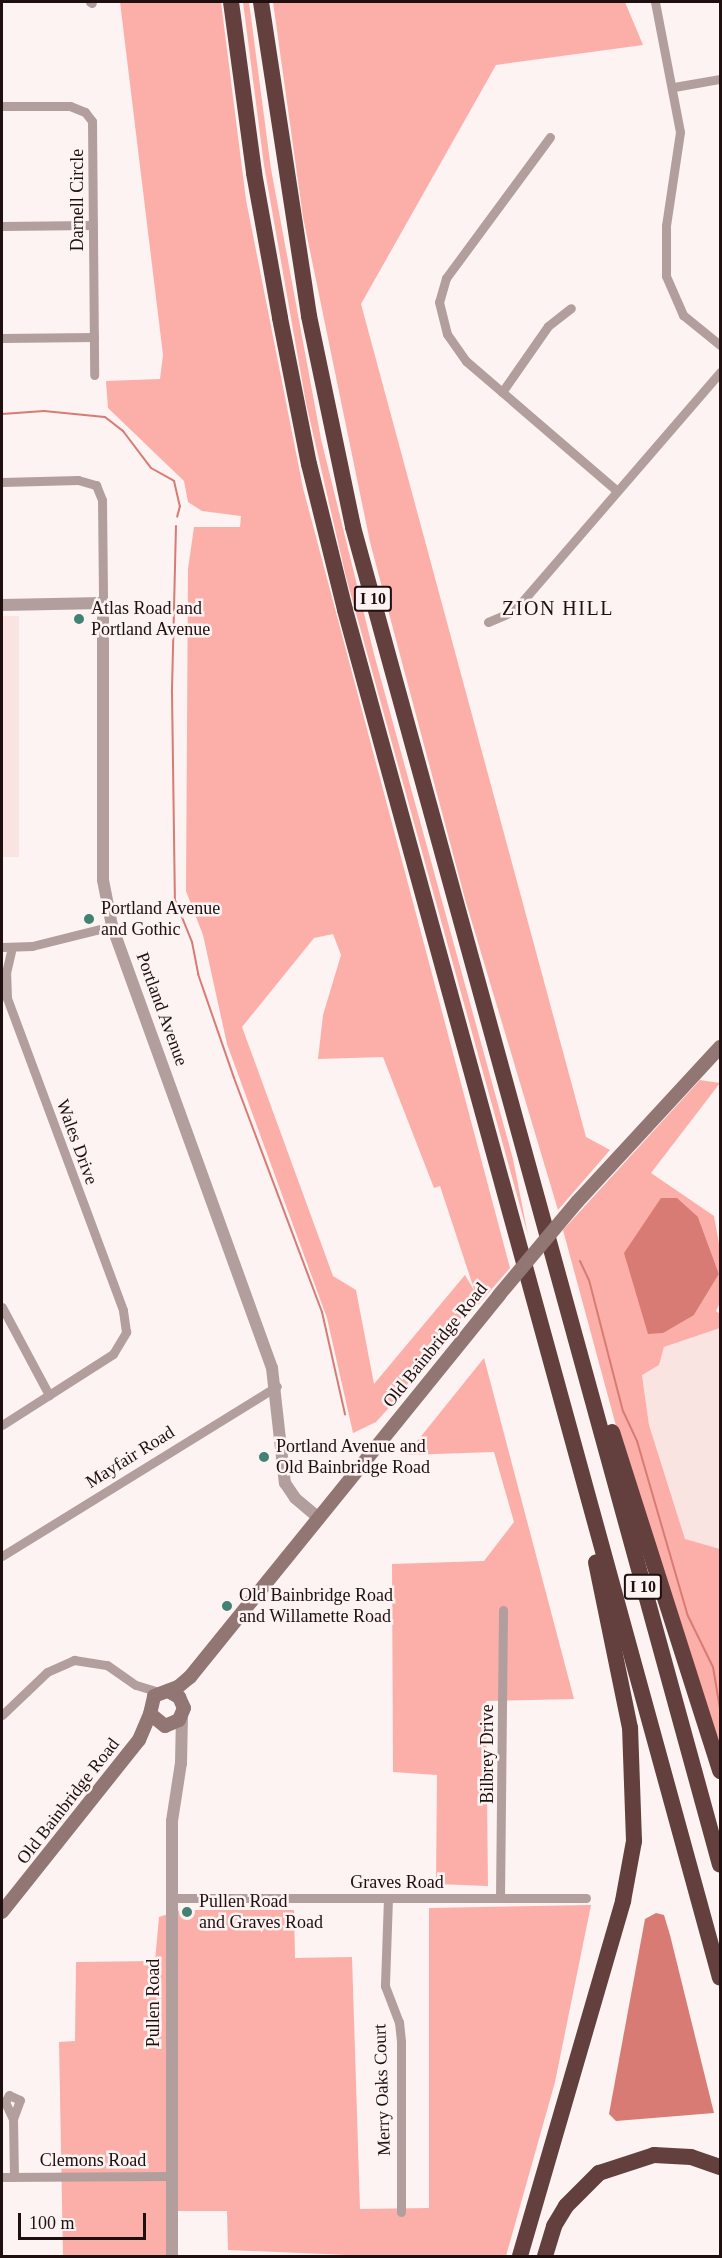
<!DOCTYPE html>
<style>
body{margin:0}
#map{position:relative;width:722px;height:2258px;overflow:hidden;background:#fcf3f2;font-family:"Times New Roman",serif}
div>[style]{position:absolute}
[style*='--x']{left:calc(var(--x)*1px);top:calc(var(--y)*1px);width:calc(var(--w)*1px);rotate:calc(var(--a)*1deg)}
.built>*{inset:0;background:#fae4e2}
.green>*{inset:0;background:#fcafa8}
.water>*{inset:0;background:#d77b74}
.stream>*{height:2px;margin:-1px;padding:0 1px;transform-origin:1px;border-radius:1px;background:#d77b74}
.minor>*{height:9px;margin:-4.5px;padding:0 4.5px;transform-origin:4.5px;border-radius:4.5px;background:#b29f9d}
.tertiary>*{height:12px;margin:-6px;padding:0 6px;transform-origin:6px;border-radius:6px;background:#b29f9d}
.secondary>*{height:14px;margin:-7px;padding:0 7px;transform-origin:7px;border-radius:7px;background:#917673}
.motorway>*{height:16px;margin:-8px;padding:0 8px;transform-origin:8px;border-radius:8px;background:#63403d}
.secondary-bridge>*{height:14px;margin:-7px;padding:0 7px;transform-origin:7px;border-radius:7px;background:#917673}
.dots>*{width:16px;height:16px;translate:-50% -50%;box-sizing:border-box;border:3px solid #fcf3f2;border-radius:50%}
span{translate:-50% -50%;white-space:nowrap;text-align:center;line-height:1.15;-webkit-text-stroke:5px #fcf3f2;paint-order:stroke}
.shield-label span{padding:2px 4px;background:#fcf3f2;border:2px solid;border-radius:4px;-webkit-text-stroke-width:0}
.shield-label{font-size:16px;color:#1f100f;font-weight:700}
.street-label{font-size:18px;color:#1f100f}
.poi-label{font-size:18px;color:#1f100f}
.left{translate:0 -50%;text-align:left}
.neighbourhood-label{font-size:20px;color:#1f100f;letter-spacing:1.5px}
.frame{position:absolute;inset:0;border:3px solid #1f100f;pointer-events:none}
.scale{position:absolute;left:18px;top:2213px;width:128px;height:27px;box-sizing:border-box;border:3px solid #1f100f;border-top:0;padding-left:8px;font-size:18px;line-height:21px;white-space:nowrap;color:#1f100f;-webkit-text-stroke:4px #fcf3f2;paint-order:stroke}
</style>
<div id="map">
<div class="built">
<div style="clip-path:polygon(2px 616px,19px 616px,19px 857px,2px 857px)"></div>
<div style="clip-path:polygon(720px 1328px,720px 1549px,685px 1539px,649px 1425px,642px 1374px,659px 1365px,664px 1347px)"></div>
</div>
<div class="green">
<div style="clip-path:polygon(evenodd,120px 2px,221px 2px,246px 200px,303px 488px,510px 1268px,478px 1305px,476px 1298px,422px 1371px,376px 1422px,353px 1433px,327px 1318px,227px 1044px,203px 935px,186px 891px,188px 569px,194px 527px,240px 527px,241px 516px,202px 511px,188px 502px,184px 481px,108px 408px,106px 381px,160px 379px,163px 355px,120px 2px,333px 934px,341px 955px,323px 1015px,318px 1059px,383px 1057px,434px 1188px,440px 1186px,475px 1292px,465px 1275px,374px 1384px,356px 1290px,333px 1276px,242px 1027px,314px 938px,333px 934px)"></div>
<div style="clip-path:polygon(243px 2px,249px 2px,271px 169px,321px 439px,374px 654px,513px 1159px,528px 1235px,346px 577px,306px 403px,264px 165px)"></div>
<div style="clip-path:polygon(273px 2px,625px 2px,643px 45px,496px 65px,361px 304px,586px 1137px,610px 1150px,558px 1210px,465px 899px,370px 542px,303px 217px)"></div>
<div style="clip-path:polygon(evenodd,700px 1080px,720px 1083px,651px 1173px,714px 1216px,720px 1249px,720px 1303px,716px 1311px,720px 1314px,720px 1328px,664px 1347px,659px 1365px,642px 1375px,649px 1425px,685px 1539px,720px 1549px,720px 1760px,635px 1496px,563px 1230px,700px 1080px,698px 1217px,719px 1274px,694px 1315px,698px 1217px)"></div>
<div style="clip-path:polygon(484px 1358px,574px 1699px,486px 1701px,488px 1886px,436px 1884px,437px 1775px,393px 1772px,392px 1564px,484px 1561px,514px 1522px,494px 1452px,406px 1455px)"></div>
<div style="clip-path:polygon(591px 1905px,555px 2082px,506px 2256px,370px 2256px,228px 2250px,227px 2211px,178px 2211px,178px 2256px,63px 2256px,59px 2042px,75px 2041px,76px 1962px,155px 1961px,159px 1917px,181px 1910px,294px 1910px,295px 1958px,352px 1957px,360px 2209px,429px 2208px,429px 1908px)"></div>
</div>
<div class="water">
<div style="clip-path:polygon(661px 1198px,677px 1198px,698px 1217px,719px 1274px,694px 1315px,663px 1333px,648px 1334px,624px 1253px)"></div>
<div style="clip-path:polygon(656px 1913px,664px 1915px,670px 1935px,714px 2113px,616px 2121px,609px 2114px,645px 1919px)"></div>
</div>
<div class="stream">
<div style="--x:2;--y:414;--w:42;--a:-4.1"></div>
<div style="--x:44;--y:411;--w:61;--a:5.6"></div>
<div style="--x:105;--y:417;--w:23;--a:38"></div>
<div style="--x:123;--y:431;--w:46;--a:52.9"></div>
<div style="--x:151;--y:468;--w:26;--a:29"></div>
<div style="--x:174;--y:481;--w:26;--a:77"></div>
<div style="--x:180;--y:506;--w:11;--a:105"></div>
<div style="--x:176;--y:526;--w:166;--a:91.4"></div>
<div style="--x:172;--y:692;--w:208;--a:89.2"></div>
<div style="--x:175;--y:900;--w:45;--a:68"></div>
<div style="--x:192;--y:942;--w:33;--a:79"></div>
<div style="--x:198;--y:974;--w:110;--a:70.9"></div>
<div style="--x:234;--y:1078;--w:250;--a:69.4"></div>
<div style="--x:322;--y:1312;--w:105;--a:77.3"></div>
<div style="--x:580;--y:1261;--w:21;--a:65"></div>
<div style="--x:589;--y:1280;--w:135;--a:75.5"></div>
<div style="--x:623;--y:1411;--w:33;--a:65"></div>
<div style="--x:637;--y:1441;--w:182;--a:73.8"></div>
<div style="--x:688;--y:1616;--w:57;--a:63.9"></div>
<div style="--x:713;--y:1667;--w:43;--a:80.5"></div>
</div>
<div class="minor">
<div style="--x:90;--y:2;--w:2;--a:27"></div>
<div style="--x:655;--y:2;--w:132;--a:79.1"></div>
<div style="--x:680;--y:132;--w:95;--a:98.5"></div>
<div style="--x:666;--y:226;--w:50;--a:90"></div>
<div style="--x:666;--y:276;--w:43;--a:66.4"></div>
<div style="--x:683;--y:315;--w:48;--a:39"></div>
<div style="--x:674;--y:87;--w:47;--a:-9.9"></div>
<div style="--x:2;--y:106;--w:68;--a:0"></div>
<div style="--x:70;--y:106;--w:16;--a:22"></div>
<div style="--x:85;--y:112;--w:11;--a:52"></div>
<div style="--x:92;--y:121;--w:254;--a:89.5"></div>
<div style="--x:550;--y:137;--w:175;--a:126.4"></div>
<div style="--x:446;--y:278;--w:25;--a:106"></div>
<div style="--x:439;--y:302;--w:33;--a:76"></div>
<div style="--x:447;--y:334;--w:33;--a:55"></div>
<div style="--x:466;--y:361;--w:199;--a:40.7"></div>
<div style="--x:2;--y:226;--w:91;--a:-0.6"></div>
<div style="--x:2;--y:338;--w:92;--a:-0.6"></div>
<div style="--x:502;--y:392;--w:80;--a:-55.1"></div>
<div style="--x:548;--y:326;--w:29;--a:-38"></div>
<div style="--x:2;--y:482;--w:76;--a:-1.5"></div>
<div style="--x:78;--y:480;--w:19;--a:16"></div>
<div style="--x:96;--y:485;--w:16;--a:68"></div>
<div style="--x:102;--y:500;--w:103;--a:89.4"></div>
<div style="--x:488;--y:622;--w:28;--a:-23"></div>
<div style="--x:514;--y:611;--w:316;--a:-49.2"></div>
<div style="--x:2;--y:947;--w:30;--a:-2"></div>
<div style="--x:32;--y:946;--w:82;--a:-14"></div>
<div style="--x:2;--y:1307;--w:100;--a:61.9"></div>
<div style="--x:2;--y:1425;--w:132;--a:-32.6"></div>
<div style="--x:113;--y:1354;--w:26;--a:-59"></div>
<div style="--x:126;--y:1332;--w:22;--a:-98"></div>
<div style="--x:123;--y:1310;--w:333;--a:-110.4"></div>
<div style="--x:7;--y:998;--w:25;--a:-92"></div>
<div style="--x:6;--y:973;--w:26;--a:-77"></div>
<div style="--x:2;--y:1556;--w:323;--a:-31.7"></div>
<div style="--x:2;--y:1715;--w:62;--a:-43.7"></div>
<div style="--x:47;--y:1672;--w:30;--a:-24"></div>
<div style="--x:74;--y:1660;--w:33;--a:9"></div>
<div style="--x:107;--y:1665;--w:35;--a:35"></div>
<div style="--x:136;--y:1685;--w:24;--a:17"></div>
<div style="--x:171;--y:1898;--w:415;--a:0"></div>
<div style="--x:388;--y:1898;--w:88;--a:92"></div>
<div style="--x:385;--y:1986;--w:39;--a:69"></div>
<div style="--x:399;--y:2022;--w:19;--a:84"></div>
<div style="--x:401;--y:2041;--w:171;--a:90"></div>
<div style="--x:500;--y:1898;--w:288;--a:-89.4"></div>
<div style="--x:13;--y:2119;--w:20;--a:-70"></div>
<div style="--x:20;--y:2100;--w:12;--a:-156"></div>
<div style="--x:9;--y:2095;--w:8;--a:120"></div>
<div style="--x:5;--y:2102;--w:19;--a:65"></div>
<div style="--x:13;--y:2119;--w:58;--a:89"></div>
<div style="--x:2;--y:2177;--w:170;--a:-0.3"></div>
</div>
<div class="tertiary">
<div style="--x:2;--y:605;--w:101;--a:-1.1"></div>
<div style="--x:103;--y:603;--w:277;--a:90"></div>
<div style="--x:103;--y:880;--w:47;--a:78.9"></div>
<div style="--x:112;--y:926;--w:470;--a:70.1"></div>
<div style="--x:272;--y:1368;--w:116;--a:83.6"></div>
<div style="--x:285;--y:1483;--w:18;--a:56"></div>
<div style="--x:295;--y:1498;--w:30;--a:40"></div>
<div style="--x:172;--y:2256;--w:435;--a:-90"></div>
<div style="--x:172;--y:1821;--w:59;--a:-81.2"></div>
<div style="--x:181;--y:1763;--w:47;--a:-88.8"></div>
</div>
<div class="secondary">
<div style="--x:577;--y:1202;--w:211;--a:-47.3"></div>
<div style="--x:168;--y:1691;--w:13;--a:29"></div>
<div style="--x:179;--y:1697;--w:12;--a:66"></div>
<div style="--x:184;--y:1708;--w:13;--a:113"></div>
<div style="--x:179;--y:1720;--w:15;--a:157"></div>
<div style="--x:165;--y:1726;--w:19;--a:-141"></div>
<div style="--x:150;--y:1714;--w:18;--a:-77"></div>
<div style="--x:154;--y:1696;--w:26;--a:-21"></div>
<div style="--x:178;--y:1687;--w:16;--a:-40"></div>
<div style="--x:190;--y:1677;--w:491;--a:-51"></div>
<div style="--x:2;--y:1912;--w:220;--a:-51.5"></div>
<div style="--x:139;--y:1740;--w:28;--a:-67"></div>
</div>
<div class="motorway">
<div style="--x:231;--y:2;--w:173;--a:82.3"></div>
<div style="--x:254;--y:173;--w:147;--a:79.8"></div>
<div style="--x:280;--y:318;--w:149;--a:78.8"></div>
<div style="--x:309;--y:464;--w:150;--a:76.1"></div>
<div style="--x:345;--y:610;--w:1418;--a:74.67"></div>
<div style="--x:261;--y:2;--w:318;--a:81.3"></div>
<div style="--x:309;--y:316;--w:216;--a:78.2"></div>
<div style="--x:353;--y:527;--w:1387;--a:74.66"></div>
<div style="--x:612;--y:1432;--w:356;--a:72.3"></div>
<div style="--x:520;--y:2256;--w:370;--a:-73.8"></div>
<div style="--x:623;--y:1901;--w:61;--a:-79.6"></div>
<div style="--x:634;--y:1841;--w:113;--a:-92"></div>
<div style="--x:630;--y:1728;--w:169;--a:-101.6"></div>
<div style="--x:545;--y:2256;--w:31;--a:-73"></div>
<div style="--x:554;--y:2226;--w:23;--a:-59"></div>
<div style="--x:566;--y:2206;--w:47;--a:-45"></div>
<div style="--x:599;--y:2173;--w:58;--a:-18.1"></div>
<div style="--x:654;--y:2155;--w:37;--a:3"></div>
<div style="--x:691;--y:2157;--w:31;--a:19"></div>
</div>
<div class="secondary-bridge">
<div style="--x:499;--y:1295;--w:121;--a:-50"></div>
</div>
<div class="dots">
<div style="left:79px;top:619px;background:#428272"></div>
<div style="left:89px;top:919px;background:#428272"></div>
<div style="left:264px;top:1457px;background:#428272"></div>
<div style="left:227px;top:1606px;background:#428272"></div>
<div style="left:187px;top:1912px;background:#428272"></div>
</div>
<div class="shield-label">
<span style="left:373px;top:599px">I 10</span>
<span style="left:643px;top:1587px">I 10</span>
</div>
<div class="street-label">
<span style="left:77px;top:200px;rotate:-90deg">Darnell Circle</span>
<span style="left:162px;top:1009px;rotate:70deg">Portland Avenue</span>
<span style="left:77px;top:1142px;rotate:70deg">Wales Drive</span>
<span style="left:435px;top:1345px;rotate:-51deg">Old Bainbridge Road</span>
<span style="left:130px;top:1457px;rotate:-32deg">Mayfair Road</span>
<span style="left:487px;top:1754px;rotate:-90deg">Bilbrey Drive</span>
<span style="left:68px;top:1801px;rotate:-52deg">Old Bainbridge Road</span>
<span style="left:397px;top:1882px">Graves Road</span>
<span style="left:153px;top:2003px;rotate:-90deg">Pullen Road</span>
<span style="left:382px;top:2090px;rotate:-92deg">Merry Oaks Court</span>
<span style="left:93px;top:2160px">Clemons Road</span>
</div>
<div class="poi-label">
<span class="left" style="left:91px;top:619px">Atlas Road and<br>Portland Avenue</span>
<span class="left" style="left:101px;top:919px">Portland Avenue<br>and Gothic</span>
<span class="left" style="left:276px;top:1457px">Portland Avenue and<br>Old Bainbridge Road</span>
<span class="left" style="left:239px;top:1606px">Old Bainbridge Road<br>and Willamette Road</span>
<span class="left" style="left:199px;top:1912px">Pullen Road<br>and Graves Road</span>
</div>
<div class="neighbourhood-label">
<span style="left:558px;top:608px">ZION HILL</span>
</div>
<div class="frame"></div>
<div class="scale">100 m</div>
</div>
